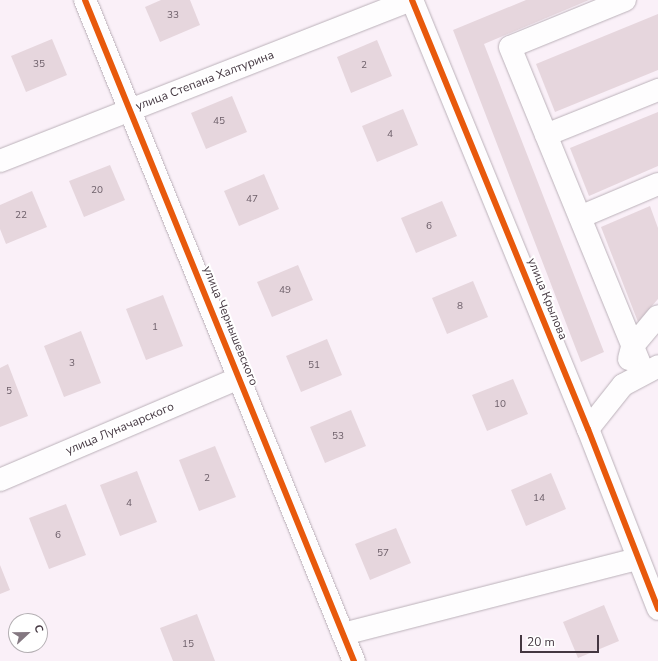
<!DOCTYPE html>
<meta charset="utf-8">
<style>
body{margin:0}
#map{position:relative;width:658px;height:661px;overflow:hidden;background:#faf0f8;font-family:"Nunito Sans",sans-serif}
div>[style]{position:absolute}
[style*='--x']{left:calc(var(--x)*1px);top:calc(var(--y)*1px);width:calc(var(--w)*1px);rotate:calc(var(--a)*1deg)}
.building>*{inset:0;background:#e6d6dd}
.roads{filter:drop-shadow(0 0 1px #bbb1b9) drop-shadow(0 0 1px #bbb1b9)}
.minor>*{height:22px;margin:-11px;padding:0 11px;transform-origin:11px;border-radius:11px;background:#fefdfe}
.cycleway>*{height:6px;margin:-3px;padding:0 3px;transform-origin:3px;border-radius:3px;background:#e8590c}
span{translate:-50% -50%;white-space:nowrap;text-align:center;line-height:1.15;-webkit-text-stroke:4px #fff;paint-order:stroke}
.number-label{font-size:10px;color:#6e606a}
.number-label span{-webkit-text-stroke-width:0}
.street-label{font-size:12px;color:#443741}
.north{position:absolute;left:8px;top:613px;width:40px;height:40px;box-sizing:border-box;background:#fff;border:1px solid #b4afb3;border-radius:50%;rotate:68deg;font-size:11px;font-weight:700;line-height:16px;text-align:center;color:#443741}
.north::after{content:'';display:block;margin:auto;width:14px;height:18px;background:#847881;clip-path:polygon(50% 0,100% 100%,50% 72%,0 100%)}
.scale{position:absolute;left:520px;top:635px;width:79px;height:18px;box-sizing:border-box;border:2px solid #443741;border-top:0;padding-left:5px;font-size:12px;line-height:14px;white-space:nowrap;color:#443741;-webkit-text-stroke:3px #fff;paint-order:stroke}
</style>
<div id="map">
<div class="building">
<div style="clip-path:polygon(161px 0,190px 0,200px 25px,160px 42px,145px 7px)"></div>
<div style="clip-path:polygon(526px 0,589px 0,484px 44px,604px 352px,581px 362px,453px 30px)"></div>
<div style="clip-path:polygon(658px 14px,658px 70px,555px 112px,536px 64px)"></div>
<div style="clip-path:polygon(52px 39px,67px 75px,26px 92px,11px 56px)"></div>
<div style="clip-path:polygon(377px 40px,392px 76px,351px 93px,337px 57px)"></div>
<div style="clip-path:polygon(232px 96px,247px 132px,206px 149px,191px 113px)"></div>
<div style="clip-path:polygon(403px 109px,418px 145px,377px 162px,362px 126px)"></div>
<div style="clip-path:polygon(658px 112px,658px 166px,589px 196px,570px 148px)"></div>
<div style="clip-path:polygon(110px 165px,125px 200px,84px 217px,69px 181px)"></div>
<div style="clip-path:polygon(264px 174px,279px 209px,239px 226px,224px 191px)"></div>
<div style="clip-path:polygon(32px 191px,47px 227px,6px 244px,0 229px,0 205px)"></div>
<div style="clip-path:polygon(442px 201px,457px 236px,416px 253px,401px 218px)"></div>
<div style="clip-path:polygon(650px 206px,658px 228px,658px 299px,638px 322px,601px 227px)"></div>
<div style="clip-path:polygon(298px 265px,313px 300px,272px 317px,257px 282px)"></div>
<div style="clip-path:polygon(473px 281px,488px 317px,447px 334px,432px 298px)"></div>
<div style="clip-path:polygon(163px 295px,183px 346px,146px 360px,126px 309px)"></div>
<div style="clip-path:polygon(81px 331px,101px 383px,64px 397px,44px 346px)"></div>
<div style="clip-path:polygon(327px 339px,342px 375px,301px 392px,286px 356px)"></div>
<div style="clip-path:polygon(8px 364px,28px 416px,0 427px,0 368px)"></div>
<div style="clip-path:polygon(513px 379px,528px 414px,487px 431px,472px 395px)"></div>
<div style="clip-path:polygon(351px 410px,366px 446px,325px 463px,310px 427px)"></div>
<div style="clip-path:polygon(215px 446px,236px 497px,199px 511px,179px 460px)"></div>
<div style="clip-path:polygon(137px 471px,157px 522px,120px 536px,100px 485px)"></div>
<div style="clip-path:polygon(551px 473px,566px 509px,526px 526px,511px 490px)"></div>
<div style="clip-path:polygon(66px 504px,86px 555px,49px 569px,29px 518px)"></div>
<div style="clip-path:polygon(396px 528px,411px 563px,370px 580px,355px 544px)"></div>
<div style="clip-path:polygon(0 565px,10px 590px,0 594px)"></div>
<div style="clip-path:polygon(604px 605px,619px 641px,578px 658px,563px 622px)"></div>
<div style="clip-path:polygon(197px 614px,215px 661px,173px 661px,160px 628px)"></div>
</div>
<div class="roads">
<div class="minor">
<div style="--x:85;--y:0;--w:714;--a:67.86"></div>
<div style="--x:412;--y:0;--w:464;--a:67.7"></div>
<div style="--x:588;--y:429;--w:193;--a:68.7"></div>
<div style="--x:625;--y:0;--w:124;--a:157.8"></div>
<div style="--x:510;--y:47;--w:351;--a:67.7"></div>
<div style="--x:546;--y:135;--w:121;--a:-21.9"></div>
<div style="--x:0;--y:161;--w:440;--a:-21.4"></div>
<div style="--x:580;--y:217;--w:85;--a:-22.9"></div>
<div style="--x:629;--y:359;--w:12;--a:-76"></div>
<div style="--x:632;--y:347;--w:40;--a:-50"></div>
<div style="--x:588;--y:429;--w:56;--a:-51.5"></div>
<div style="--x:623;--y:385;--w:40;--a:-28"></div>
<div style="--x:0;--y:480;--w:260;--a:-23.1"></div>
<div style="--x:343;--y:634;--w:304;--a:-14.3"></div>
</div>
</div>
<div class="cycleway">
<div style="--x:85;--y:0;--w:714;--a:67.86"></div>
<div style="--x:412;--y:0;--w:464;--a:67.7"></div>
<div style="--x:588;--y:429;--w:193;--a:68.7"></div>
</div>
<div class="number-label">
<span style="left:173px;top:16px">33</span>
<span style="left:39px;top:65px">35</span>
<span style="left:364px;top:66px">2</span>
<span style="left:219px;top:122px">45</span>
<span style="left:390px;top:135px">4</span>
<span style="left:97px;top:191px">20</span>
<span style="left:252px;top:200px">47</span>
<span style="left:21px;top:216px">22</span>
<span style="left:429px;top:227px">6</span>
<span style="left:285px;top:291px">49</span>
<span style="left:460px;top:307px">8</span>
<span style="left:155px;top:328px">1</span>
<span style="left:72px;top:364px">3</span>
<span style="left:314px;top:366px">51</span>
<span style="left:9px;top:392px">5</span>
<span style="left:500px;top:405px">10</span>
<span style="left:338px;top:437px">53</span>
<span style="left:207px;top:479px">2</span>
<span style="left:539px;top:499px">14</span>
<span style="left:129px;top:504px">4</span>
<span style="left:58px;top:536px">6</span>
<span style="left:383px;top:554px">57</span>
<span style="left:188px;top:645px">15</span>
</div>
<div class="street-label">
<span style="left:205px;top:81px;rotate:-21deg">улица Степана Халтурина</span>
<span style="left:547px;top:299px;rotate:68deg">улица Крылова</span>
<span style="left:230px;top:326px;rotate:68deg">улица Чернышевского</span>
<span style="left:120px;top:429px;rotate:-23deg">улица Луначарского</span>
</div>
<div class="north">С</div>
<div class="scale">20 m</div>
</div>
